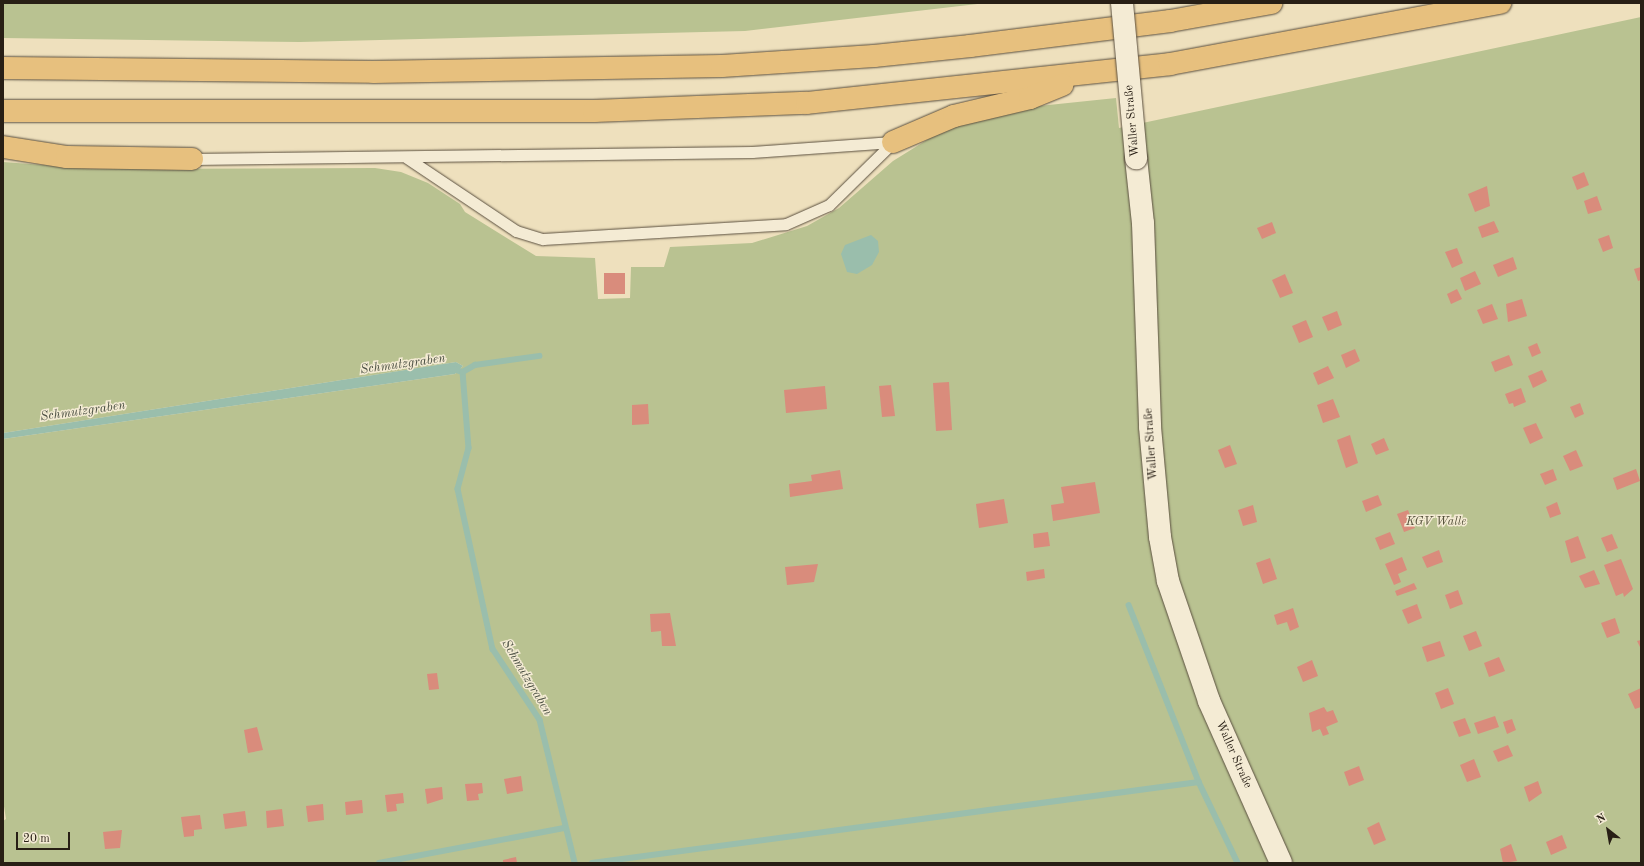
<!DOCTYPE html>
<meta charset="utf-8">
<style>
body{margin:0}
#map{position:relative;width:1644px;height:866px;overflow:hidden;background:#eee0bd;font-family:"Old Standard TT",serif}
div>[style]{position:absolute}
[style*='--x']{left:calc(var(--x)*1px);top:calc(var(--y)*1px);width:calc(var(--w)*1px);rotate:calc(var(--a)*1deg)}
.green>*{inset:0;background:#b9c291}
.water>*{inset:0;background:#9abeac}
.stream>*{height:5.5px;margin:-2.75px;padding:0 2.75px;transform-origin:2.75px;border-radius:2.75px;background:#9abeac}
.building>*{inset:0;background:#d98c7c}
.roads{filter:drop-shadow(0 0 1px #5a4f3f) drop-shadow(0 0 1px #5a4f3f)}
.service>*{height:11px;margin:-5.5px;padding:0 5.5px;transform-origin:5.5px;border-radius:5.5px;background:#f4ebd4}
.minor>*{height:22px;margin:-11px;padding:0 11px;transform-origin:11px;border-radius:11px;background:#f4ebd4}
.motorway>*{height:22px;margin:-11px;padding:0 11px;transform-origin:11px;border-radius:11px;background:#e7c07e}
.bridges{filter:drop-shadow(0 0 1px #5a4f3f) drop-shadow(0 0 1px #5a4f3f)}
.minor-bridge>*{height:22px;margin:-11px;padding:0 11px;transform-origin:11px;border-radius:11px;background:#f4ebd4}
span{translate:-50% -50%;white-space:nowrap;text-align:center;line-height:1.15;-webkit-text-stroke:3px #f4ebd4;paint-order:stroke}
.street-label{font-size:12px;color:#281f15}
.park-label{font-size:12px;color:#54503a;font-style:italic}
.water-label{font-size:13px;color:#4a4f42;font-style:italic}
.frame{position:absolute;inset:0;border:4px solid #281f15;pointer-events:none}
.north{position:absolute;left:1588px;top:810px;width:40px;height:40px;-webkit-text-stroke:3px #f4ebd4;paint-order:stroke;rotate:329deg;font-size:11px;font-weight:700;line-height:16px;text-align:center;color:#281f15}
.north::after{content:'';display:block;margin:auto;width:14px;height:18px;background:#281f15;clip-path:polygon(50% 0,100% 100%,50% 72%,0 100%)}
.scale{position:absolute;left:16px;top:832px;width:54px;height:18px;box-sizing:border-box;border:2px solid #281f15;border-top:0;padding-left:5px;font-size:12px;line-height:14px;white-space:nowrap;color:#281f15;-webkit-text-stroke:3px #f4ebd4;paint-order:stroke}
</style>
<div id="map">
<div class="green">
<div style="clip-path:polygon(3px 3px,986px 3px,745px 31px,300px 42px,3px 38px)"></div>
<div style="clip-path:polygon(1641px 17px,1641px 863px,3px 863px,3px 821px,6px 819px,3px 800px,3px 439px,455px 374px,463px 366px,456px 362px,3px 433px,3px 162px,98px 169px,375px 168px,401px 172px,428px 183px,460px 204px,465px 212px,536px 256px,595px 258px,598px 299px,630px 298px,631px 267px,664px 267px,670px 247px,752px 243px,807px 226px,839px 208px,893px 161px,930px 138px,972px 120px,1039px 106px,1116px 98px,1119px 128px)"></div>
</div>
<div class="water">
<div style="clip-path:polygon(871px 235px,878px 241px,879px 252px,872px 265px,857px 274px,847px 272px,841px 254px,845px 245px)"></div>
<div style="clip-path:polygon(456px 362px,463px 366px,455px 374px,3px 439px,3px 433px)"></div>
</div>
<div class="stream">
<div style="--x:453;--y:369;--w:10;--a:17"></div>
<div style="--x:463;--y:372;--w:76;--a:85.5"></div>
<div style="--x:469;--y:448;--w:42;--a:105"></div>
<div style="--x:458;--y:489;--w:164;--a:77.7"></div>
<div style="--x:493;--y:649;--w:85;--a:56.5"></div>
<div style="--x:540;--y:720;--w:147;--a:76.2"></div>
<div style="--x:463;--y:372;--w:14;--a:-30"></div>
<div style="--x:475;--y:365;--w:65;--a:-8"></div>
<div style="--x:1129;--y:605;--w:190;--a:68.4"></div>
<div style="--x:1199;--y:782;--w:90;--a:64.3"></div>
<div style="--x:379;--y:863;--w:188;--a:-10.7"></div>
<div style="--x:592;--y:863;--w:612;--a:-7.6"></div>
</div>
<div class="building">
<div style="clip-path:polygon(1584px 172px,1589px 185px,1577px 190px,1572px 177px)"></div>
<div style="clip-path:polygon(1487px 186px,1490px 206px,1475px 212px,1468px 194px)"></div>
<div style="clip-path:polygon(1597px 196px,1602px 210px,1588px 214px,1584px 201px)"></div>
<div style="clip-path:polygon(1494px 221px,1499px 232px,1482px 238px,1478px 227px)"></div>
<div style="clip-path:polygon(1272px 222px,1276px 233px,1262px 239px,1257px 228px)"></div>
<div style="clip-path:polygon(1609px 235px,1613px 248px,1603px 252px,1598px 239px)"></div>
<div style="clip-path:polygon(1457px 248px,1463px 263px,1452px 268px,1445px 252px)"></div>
<div style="clip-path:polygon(1513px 257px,1517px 269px,1498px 277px,1493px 265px)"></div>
<div style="clip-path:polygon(1641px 267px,1641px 280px,1638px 281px,1634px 269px)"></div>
<div style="clip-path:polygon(1475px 271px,1481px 284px,1465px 291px,1460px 278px)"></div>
<div style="clip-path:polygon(604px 273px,625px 273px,625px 294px,604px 294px)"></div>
<div style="clip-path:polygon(1285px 274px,1293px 293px,1280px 298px,1272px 280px)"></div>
<div style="clip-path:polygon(1457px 289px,1462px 299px,1451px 304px,1447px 294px)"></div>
<div style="clip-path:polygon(1522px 299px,1527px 316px,1508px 322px,1506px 304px)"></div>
<div style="clip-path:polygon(1492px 304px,1498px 319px,1483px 324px,1477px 310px)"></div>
<div style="clip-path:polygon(1337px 311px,1342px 325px,1328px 331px,1322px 317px)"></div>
<div style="clip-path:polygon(1306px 320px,1313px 337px,1299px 343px,1292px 326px)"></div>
<div style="clip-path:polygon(1537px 343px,1541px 353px,1532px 357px,1528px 347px)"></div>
<div style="clip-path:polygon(1355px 349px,1360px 361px,1346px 368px,1341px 355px)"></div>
<div style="clip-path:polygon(1509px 355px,1513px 365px,1495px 372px,1491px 362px)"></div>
<div style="clip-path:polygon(1328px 366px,1334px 378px,1318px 385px,1313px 373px)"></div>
<div style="clip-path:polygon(1542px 370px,1547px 381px,1533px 388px,1528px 376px)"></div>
<div style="clip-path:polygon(949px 382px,952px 430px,936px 431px,933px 383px)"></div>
<div style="clip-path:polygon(891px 385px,895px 416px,882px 417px,879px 386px)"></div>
<div style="clip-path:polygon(825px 386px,827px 409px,786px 413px,784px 390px)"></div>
<div style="clip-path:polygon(1521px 388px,1526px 402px,1514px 407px,1513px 403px,1509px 404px,1505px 394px)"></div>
<div style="clip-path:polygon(1333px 399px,1340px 417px,1323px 423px,1317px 405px)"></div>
<div style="clip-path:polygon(1580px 403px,1584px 414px,1575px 418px,1570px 407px)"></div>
<div style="clip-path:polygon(648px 404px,649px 424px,632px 425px,632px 405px)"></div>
<div style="clip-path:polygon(1536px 423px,1543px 438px,1530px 444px,1523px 428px)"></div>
<div style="clip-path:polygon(1350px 435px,1358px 463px,1346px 468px,1337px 440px)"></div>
<div style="clip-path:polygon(1384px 438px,1389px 450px,1376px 455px,1371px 444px)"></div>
<div style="clip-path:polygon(1230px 445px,1237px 464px,1225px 468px,1218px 450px)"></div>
<div style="clip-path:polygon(1576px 450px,1583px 466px,1570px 471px,1563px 456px)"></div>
<div style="clip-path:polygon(1553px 469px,1557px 480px,1545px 485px,1540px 474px)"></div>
<div style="clip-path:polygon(1636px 469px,1640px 481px,1617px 490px,1613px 478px)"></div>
<div style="clip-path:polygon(840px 470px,843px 489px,790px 497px,789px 484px,812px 481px,811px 475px)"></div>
<div style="clip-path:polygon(1095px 482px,1100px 513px,1053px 521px,1051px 505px,1064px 503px,1061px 487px)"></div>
<div style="clip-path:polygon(1378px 495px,1382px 505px,1366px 512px,1362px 501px)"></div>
<div style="clip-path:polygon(1004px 499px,1008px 523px,979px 528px,976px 504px)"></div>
<div style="clip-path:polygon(1557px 502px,1561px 514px,1550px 518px,1546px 507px)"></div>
<div style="clip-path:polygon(1253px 505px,1257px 522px,1243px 526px,1238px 510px)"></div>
<div style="clip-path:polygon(1408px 510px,1415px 528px,1404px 532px,1397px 514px)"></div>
<div style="clip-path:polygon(1048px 532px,1050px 546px,1034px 548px,1033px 534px)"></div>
<div style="clip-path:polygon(1390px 532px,1395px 544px,1380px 550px,1375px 538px)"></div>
<div style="clip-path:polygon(1612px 534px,1618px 548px,1607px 552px,1601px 538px)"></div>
<div style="clip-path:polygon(1578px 536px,1586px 558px,1571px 563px,1565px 541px)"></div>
<div style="clip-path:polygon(1439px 550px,1443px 562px,1427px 568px,1422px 557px)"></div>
<div style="clip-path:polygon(1402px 557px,1407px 570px,1398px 574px,1401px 582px,1394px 585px,1385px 564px)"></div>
<div style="clip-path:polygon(1270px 558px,1277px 579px,1263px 584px,1256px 563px)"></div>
<div style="clip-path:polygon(1621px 559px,1633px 589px,1624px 597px,1623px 593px,1616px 596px,1604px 565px)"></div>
<div style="clip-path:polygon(818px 564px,814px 582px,787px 585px,785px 567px)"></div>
<div style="clip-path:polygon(1044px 569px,1045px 578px,1027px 581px,1026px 572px)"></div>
<div style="clip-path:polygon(1594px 570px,1600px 584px,1585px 588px,1579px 576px)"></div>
<div style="clip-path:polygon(1414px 583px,1417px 589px,1397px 596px,1395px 591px)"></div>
<div style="clip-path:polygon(1458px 590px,1463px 604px,1450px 609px,1445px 595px)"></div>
<div style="clip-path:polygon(1417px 604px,1422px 618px,1408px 624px,1402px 610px)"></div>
<div style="clip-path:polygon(1293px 608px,1299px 627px,1290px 631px,1287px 622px,1277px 625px,1274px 615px)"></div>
<div style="clip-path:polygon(670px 613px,676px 646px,662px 646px,661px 631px,651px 632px,650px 614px)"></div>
<div style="clip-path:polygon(1615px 618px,1620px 633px,1607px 638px,1601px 623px)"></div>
<div style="clip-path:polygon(1476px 631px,1482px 646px,1469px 651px,1463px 636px)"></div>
<div style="clip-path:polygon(1641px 640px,1641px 649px,1637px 641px)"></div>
<div style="clip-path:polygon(1440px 641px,1445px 656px,1427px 662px,1422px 647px)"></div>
<div style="clip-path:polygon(1499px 657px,1505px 671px,1489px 677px,1484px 663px)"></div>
<div style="clip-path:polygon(1312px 660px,1318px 676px,1303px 682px,1297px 667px)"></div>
<div style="clip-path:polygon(437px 673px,439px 689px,429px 690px,427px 674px)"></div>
<div style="clip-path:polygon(1448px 688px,1454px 704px,1441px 709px,1435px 693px)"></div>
<div style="clip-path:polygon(1641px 688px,1641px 707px,1635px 709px,1628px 694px)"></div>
<div style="clip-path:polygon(1324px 707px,1327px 712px,1333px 710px,1338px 722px,1326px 727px,1329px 734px,1323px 736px,1320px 729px,1312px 732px,1309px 713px)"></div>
<div style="clip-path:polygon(1495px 716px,1499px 727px,1478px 734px,1474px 723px)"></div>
<div style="clip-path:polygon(1465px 718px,1471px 733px,1459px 737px,1453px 722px)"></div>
<div style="clip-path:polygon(1512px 719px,1516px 730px,1507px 734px,1503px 722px)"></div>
<div style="clip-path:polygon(257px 727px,263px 750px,248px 753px,244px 730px)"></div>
<div style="clip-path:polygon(1508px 745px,1513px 756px,1498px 762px,1493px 751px)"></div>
<div style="clip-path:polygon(1474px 759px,1481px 777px,1467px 782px,1460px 765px)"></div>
<div style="clip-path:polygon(1359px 766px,1364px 780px,1349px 786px,1344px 772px)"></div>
<div style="clip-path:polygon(521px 776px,523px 791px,507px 794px,504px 779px)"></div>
<div style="clip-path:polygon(1538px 781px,1542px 793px,1529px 802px,1524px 787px)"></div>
<div style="clip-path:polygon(482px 783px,483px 793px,478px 794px,479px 800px,467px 801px,465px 784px)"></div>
<div style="clip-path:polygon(442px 787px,443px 799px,427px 804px,425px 789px)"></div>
<div style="clip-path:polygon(403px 793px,404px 803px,396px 804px,397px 811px,387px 812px,385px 795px)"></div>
<div style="clip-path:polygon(362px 800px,363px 813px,346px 815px,345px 802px)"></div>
<div style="clip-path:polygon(323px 804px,324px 820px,308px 822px,306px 806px)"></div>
<div style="clip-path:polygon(282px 809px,284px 826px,267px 828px,266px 811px)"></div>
<div style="clip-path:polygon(245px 811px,247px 826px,225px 829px,223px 814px)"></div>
<div style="clip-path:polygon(200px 815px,202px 829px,194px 830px,194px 836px,184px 837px,181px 817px)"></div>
<div style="clip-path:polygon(1379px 822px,1386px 840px,1374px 845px,1367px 828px)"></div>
<div style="clip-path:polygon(122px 830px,120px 848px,105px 849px,103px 832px)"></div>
<div style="clip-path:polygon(1562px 835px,1567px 848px,1551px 855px,1546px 842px)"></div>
<div style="clip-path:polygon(1511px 844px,1517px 861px,1503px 863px,1500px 849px)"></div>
<div style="clip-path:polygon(516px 857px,517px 863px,503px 863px,503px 860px)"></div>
</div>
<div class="roads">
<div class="service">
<div style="--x:407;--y:158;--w:131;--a:33.8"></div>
<div style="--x:516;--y:231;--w:28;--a:17"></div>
<div style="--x:543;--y:239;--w:243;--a:-3.5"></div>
<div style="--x:786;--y:224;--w:47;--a:-23.8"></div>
<div style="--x:829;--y:205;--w:90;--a:-44.5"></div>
<div style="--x:192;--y:159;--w:560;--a:-0.72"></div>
<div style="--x:752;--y:152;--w:141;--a:-4.1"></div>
</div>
<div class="minor">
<div style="--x:1136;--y:158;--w:65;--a:83.9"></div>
<div style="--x:1143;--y:223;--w:204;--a:88"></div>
<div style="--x:1150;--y:427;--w:110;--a:84.8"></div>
<div style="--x:1160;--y:537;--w:45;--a:79.7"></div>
<div style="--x:1168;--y:581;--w:127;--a:71.1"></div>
<div style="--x:1209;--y:701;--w:177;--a:66"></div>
</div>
<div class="motorway">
<div style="--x:3;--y:68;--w:370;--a:0.6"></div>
<div style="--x:373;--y:72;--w:349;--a:-1"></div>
<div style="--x:722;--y:66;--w:152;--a:-3.8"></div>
<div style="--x:874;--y:56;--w:97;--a:-5.9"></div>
<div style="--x:970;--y:46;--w:202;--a:-7.1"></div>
<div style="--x:1170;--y:21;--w:103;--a:-10.1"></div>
<div style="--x:3;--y:111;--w:591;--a:0"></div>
<div style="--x:594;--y:111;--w:213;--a:-2.2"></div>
<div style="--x:807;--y:103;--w:365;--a:-6.1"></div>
<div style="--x:1170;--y:64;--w:336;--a:-10.5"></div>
<div style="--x:893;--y:142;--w:66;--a:-23.1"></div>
<div style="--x:954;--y:116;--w:78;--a:-13.3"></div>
<div style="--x:1030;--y:98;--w:35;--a:-22"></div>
<div style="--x:3;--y:147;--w:65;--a:8.9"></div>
<div style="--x:67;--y:157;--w:125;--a:0.9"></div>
</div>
</div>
<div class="bridges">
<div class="minor-bridge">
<div style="--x:1122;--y:3;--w:156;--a:84.8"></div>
</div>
</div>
<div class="street-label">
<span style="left:1133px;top:121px;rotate:-95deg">Waller Straße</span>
<span style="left:1152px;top:444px;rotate:-94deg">Waller Straße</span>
<span style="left:1233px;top:755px;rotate:66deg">Waller Straße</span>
</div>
<div class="park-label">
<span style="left:1436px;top:523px">KGV Walle</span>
</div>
<div class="water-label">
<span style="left:403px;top:365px;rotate:-8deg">Schmutzgraben</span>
<span style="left:83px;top:412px;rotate:-8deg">Schmutzgraben</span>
<span style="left:526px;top:678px;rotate:59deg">Schmutzgraben</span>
</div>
<div class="frame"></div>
<div class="north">N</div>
<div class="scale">20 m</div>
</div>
